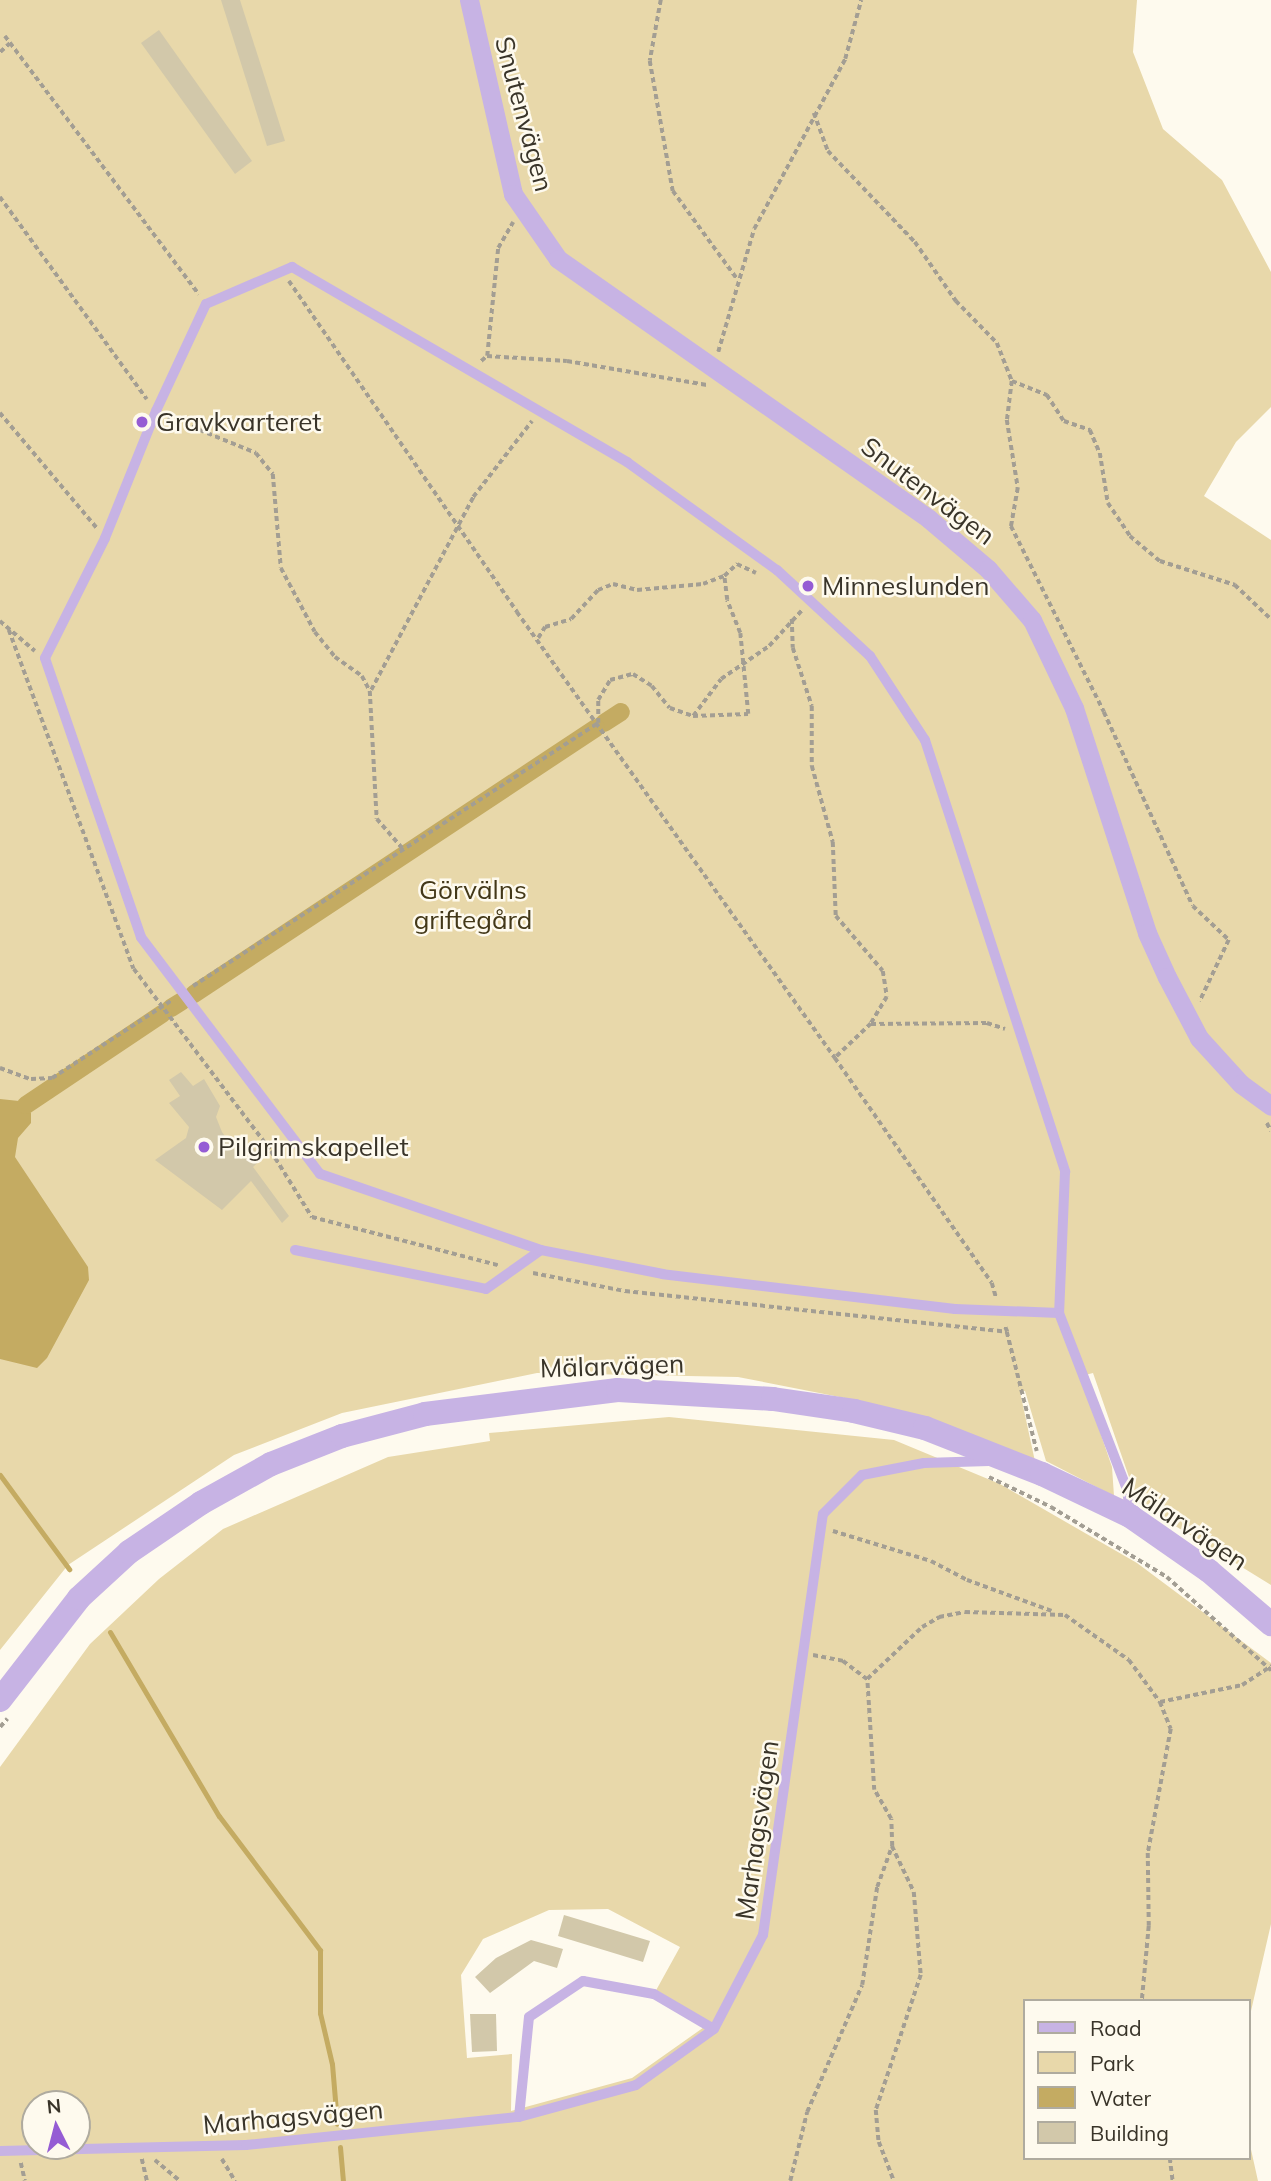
<!DOCTYPE html>
<meta charset="utf-8">
<style>
body{margin:0}
#map{position:relative;width:1271px;height:2181px;overflow:hidden;background:#fefaee;font-family:Mulish,sans-serif}
div>[style]{position:absolute}
[style*='--x']{left:calc(var(--x)*1px);top:calc(var(--y)*1px);width:calc(var(--w)*1px);rotate:calc(var(--a)*1deg)}
.green>*{inset:0;background:#e8d8aa}
.water>*{inset:0;background:#c4ab62}
.stream>*{height:5px;margin:-2.5px;padding:0 2.5px;transform-origin:2.5px;border-radius:2.5px;background:#c4ab62}
.canal>*{height:18px;margin:-9px;padding:0 9px;transform-origin:9px;border-radius:9px;background:#c4ab62}
.building>*{inset:0;background:#d2c8aa}
.path>*{height:3.5px;margin-top:-1.75px;transform-origin:0;background:repeating-linear-gradient(90deg,#a39e93 0 5px,transparent 0 8.5px)}
.service>*{height:10px;margin:-5px;padding:0 5px;transform-origin:5px;border-radius:5px;background:#c7b3e4}
.minor>*{height:19px;margin:-9.5px;padding:0 9.5px;transform-origin:9.5px;border-radius:9.5px;background:#c7b3e4}
.tertiary>*{height:24px;margin:-12px;padding:0 12px;transform-origin:12px;border-radius:12px;background:#c7b3e4}
.dots>*{width:19px;height:19px;translate:-50% -50%;box-sizing:border-box;border:4px solid #fefaee;border-radius:50%}
span{translate:-50% -50%;white-space:nowrap;text-align:center;line-height:1.15;-webkit-text-stroke:5px #fefaee;paint-order:stroke}
.street-label{font-size:26px;color:#393429}
.poi-label{font-size:26px;color:#393429}
.left{translate:0 -50%;text-align:left}
.park-label{font-size:26px;color:#433818}
.legend{position:absolute;left:1023px;top:1999px;width:228px;height:161px;box-sizing:border-box;background:#fefaee;border:2px solid #afab9f;margin:0;padding:9px 12px;list-style:none;font-size:21px;color:#393429}
.legend li{display:flex;align-items:center;gap:14px;height:35px}
.legend b{width:35px;border:2px solid #afab9f}
.north{position:absolute;left:21px;top:2090px;width:70px;height:70px;box-sizing:border-box;background:#fefaee;border:2px solid #afab9f;border-radius:50%;rotate:354deg;font-size:19px;font-weight:700;line-height:28px;text-align:center;color:#393429}
.north::after{content:'';display:block;margin:auto;width:24px;height:32px;background:#955cd4;clip-path:polygon(50% 0,100% 100%,50% 72%,0 100%)}
</style>
<div id="map">
<div class="green">
<div style="clip-path:polygon(0 0,1137px 0,1133px 52px,1163px 129px,1222px 180px,1271px 272px,1271px 407px,1236px 442px,1204px 496px,1271px 540px,1271px 1585px,1138px 1503px,1093px 1373px,1081px 1376px,1112px 1467px,1114px 1496px,1046px 1461px,1025px 1391px,1020px 1392px,1036px 1466px,855px 1400px,738px 1377px,537px 1373px,342px 1413px,234px 1455px,68px 1565px,0 1650px)"></div>
<div style="clip-path:polygon(evenodd,669px 1417px,894px 1440px,1000px 1484px,1137px 1563px,1271px 1663px,1271px 1924px,1248px 2024px,1248px 2001px,1024px 2001px,1024px 2158px,1248px 2158px,1248px 2136px,1258px 2181px,0 2181px,0 1767px,90px 1644px,159px 1579px,223px 1529px,388px 1457px,490px 1441px,489px 1433px,669px 1417px,608px 1909px,680px 1947px,654px 1994px,707px 2025px,632px 2078px,511px 2111px,512px 2054px,467px 2058px,461px 1975px,483px 1939px,549px 1910px,608px 1909px,669px 1417px,35px 2104px,77px 2104px,77px 2146px,35px 2146px,35px 2104px)"></div>
</div>
<div class="water">
<div style="clip-path:polygon(0 1099px,19px 1101px,31px 1113px,31px 1123px,18px 1138px,15px 1157px,88px 1267px,89px 1280px,47px 1358px,37px 1368px,0 1359px)"></div>
</div>
<div class="stream">
<div style="--x:0;--y:1475;--w:117;--a:53.7"></div>
<div style="--x:110;--y:1632;--w:214;--a:59.4"></div>
<div style="--x:219;--y:1816;--w:168;--a:53"></div>
<div style="--x:320;--y:1950;--w:63;--a:90"></div>
<div style="--x:320;--y:2013;--w:52;--a:76.8"></div>
<div style="--x:332;--y:2064;--w:60;--a:85.2"></div>
<div style="--x:340;--y:2147;--w:34;--a:85"></div>
</div>
<div class="canal">
<div style="--x:604;--y:723;--w:20;--a:-33"></div>
<div style="--x:194;--y:994;--w:482;--a:-33.5"></div>
<div style="--x:171;--y:1008;--w:13;--a:-32"></div>
<div style="--x:26;--y:1105;--w:164;--a:-33.8"></div>
</div>
<div class="building">
<div style="clip-path:polygon(221px 0,240px 0,285px 141px,267px 146px)"></div>
<div style="clip-path:polygon(159px 30px,252px 161px,235px 174px,141px 43px)"></div>
<div style="clip-path:polygon(181px 1072px,193px 1086px,204px 1079px,220px 1106px,216px 1117px,222px 1132px,237px 1153px,251px 1144px,262px 1159px,253px 1167px,289px 1216px,282px 1223px,251px 1181px,222px 1210px,155px 1160px,186px 1138px,189px 1127px,169px 1103px,180px 1096px,169px 1080px)"></div>
<div style="clip-path:polygon(564px 1915px,650px 1941px,643px 1962px,558px 1936px)"></div>
<div style="clip-path:polygon(531px 1940px,563px 1949px,557px 1968px,534px 1961px,490px 1993px,475px 1977px,496px 1958px)"></div>
<div style="clip-path:polygon(470px 2014px,496px 2014px,497px 2051px,472px 2052px)"></div>
</div>
<div class="path">
<div style="--x:661;--y:0;--w:62;--a:100.2"></div>
<div style="--x:650;--y:61;--w:132;--a:80"></div>
<div style="--x:673;--y:191;--w:110;--a:53.9"></div>
<div style="--x:5;--y:36;--w:323;--a:53.1"></div>
<div style="--x:0;--y:52;--w:13;--a:-42"></div>
<div style="--x:814;--y:113;--w:40;--a:69.8"></div>
<div style="--x:828;--y:151;--w:126;--a:46.3"></div>
<div style="--x:915;--y:242;--w:72;--a:55.2"></div>
<div style="--x:956;--y:301;--w:59;--a:45.7"></div>
<div style="--x:997;--y:343;--w:41;--a:68.5"></div>
<div style="--x:1012;--y:381;--w:39;--a:97"></div>
<div style="--x:1007;--y:420;--w:69;--a:80.8"></div>
<div style="--x:1018;--y:488;--w:39;--a:100"></div>
<div style="--x:1011;--y:526;--w:208;--a:63.4"></div>
<div style="--x:1104;--y:712;--w:213;--a:65.4"></div>
<div style="--x:1193;--y:906;--w:50;--a:43.4"></div>
<div style="--x:1229;--y:940;--w:68;--a:115.4"></div>
<div style="--x:0;--y:197;--w:250;--a:54"></div>
<div style="--x:289;--y:281;--w:402;--a:55.4"></div>
<div style="--x:517;--y:612;--w:548;--a:54.51"></div>
<div style="--x:835;--y:1058;--w:274;--a:55.1"></div>
<div style="--x:992;--y:1283;--w:15;--a:74"></div>
<div style="--x:718;--y:352;--w:128;--a:-73.7"></div>
<div style="--x:754;--y:229;--w:193;--a:-61.8"></div>
<div style="--x:845;--y:59;--w:61;--a:-74.8"></div>
<div style="--x:487;--y:356;--w:109;--a:-84.2"></div>
<div style="--x:498;--y:248;--w:30;--a:-60"></div>
<div style="--x:481;--y:361;--w:8;--a:-40"></div>
<div style="--x:487;--y:356;--w:80;--a:3.6"></div>
<div style="--x:567;--y:361;--w:142;--a:9.7"></div>
<div style="--x:1012;--y:381;--w:38;--a:22"></div>
<div style="--x:1047;--y:395;--w:31;--a:57"></div>
<div style="--x:1064;--y:421;--w:28;--a:19"></div>
<div style="--x:1090;--y:430;--w:25;--a:67"></div>
<div style="--x:1100;--y:453;--w:51;--a:80.9"></div>
<div style="--x:1108;--y:503;--w:40;--a:56"></div>
<div style="--x:1130;--y:536;--w:39;--a:40"></div>
<div style="--x:1160;--y:561;--w:79;--a:17.7"></div>
<div style="--x:1235;--y:585;--w:50;--a:43.4"></div>
<div style="--x:0;--y:413;--w:150;--a:49.9"></div>
<div style="--x:168;--y:417;--w:95;--a:22.2"></div>
<div style="--x:256;--y:453;--w:27;--a:51"></div>
<div style="--x:273;--y:474;--w:94;--a:85.1"></div>
<div style="--x:281;--y:568;--w:72;--a:62"></div>
<div style="--x:315;--y:632;--w:32;--a:51"></div>
<div style="--x:335;--y:657;--w:33;--a:35"></div>
<div style="--x:362;--y:676;--w:17;--a:62"></div>
<div style="--x:370;--y:691;--w:128;--a:86.9"></div>
<div style="--x:377;--y:819;--w:40;--a:49"></div>
<div style="--x:792;--y:619;--w:29;--a:88"></div>
<div style="--x:793;--y:648;--w:61;--a:71.9"></div>
<div style="--x:812;--y:706;--w:60;--a:90"></div>
<div style="--x:812;--y:766;--w:79;--a:74.6"></div>
<div style="--x:833;--y:842;--w:74;--a:87.7"></div>
<div style="--x:836;--y:916;--w:72;--a:49.5"></div>
<div style="--x:883;--y:971;--w:26;--a:81"></div>
<div style="--x:887;--y:997;--w:31;--a:121"></div>
<div style="--x:871;--y:1024;--w:50;--a:136.6"></div>
<div style="--x:0;--y:621;--w:46;--a:40.6"></div>
<div style="--x:9;--y:630;--w:361;--a:69.8"></div>
<div style="--x:134;--y:969;--w:228;--a:53"></div>
<div style="--x:271;--y:1151;--w:78;--a:58.2"></div>
<div style="--x:312;--y:1217;--w:192;--a:14.5"></div>
<div style="--x:538;--y:638;--w:13;--a:-58"></div>
<div style="--x:545;--y:627;--w:27;--a:-17"></div>
<div style="--x:571;--y:619;--w:40;--a:-47"></div>
<div style="--x:598;--y:590;--w:16;--a:-22"></div>
<div style="--x:613;--y:584;--w:25;--a:14"></div>
<div style="--x:637;--y:590;--w:66;--a:-5.2"></div>
<div style="--x:703;--y:584;--w:22;--a:-21"></div>
<div style="--x:371;--y:690;--w:218;--a:-62.1"></div>
<div style="--x:473;--y:497;--w:96;--a:-52.2"></div>
<div style="--x:693;--y:716;--w:46;--a:-52.9"></div>
<div style="--x:721;--y:679;--w:58;--a:-34.5"></div>
<div style="--x:769;--y:646;--w:50;--a:-47.4"></div>
<div style="--x:193;--y:986;--w:483;--a:-33"></div>
<div style="--x:598;--y:723;--w:23;--a:-90"></div>
<div style="--x:598;--y:700;--w:23;--a:-59"></div>
<div style="--x:610;--y:680;--w:24;--a:-15"></div>
<div style="--x:633;--y:674;--w:22;--a:32"></div>
<div style="--x:652;--y:686;--w:28;--a:51"></div>
<div style="--x:670;--y:708;--w:24;--a:19"></div>
<div style="--x:693;--y:716;--w:55;--a:-2.1"></div>
<div style="--x:748;--y:714;--w:81;--a:-95.6"></div>
<div style="--x:740;--y:633;--w:35;--a:-112"></div>
<div style="--x:727;--y:600;--w:24;--a:-97"></div>
<div style="--x:724;--y:576;--w:18;--a:-43"></div>
<div style="--x:737;--y:564;--w:21;--a:25"></div>
<div style="--x:871;--y:1024;--w:116;--a:-0.5"></div>
<div style="--x:987;--y:1023;--w:19;--a:18"></div>
<div style="--x:0;--y:1068;--w:33;--a:20"></div>
<div style="--x:31;--y:1079;--w:21;--a:-3"></div>
<div style="--x:52;--y:1078;--w:143;--a:-33"></div>
<div style="--x:1267;--y:1123;--w:9;--a:63"></div>
<div style="--x:533;--y:1273;--w:94;--a:11.1"></div>
<div style="--x:625;--y:1291;--w:384;--a:6.1"></div>
<div style="--x:1007;--y:1332;--w:8;--a:-113"></div>
<div style="--x:1007;--y:1332;--w:123;--a:75.9"></div>
<div style="--x:989;--y:1477;--w:69;--a:25.8"></div>
<div style="--x:1051;--y:1507;--w:135;--a:31.1"></div>
<div style="--x:1167;--y:1577;--w:140;--a:41.8"></div>
<div style="--x:833;--y:1531;--w:102;--a:17"></div>
<div style="--x:931;--y:1561;--w:41;--a:27.8"></div>
<div style="--x:967;--y:1580;--w:90;--a:20"></div>
<div style="--x:813;--y:1655;--w:31;--a:11"></div>
<div style="--x:843;--y:1661;--w:30;--a:37"></div>
<div style="--x:1160;--y:1702;--w:84;--a:-11.7"></div>
<div style="--x:1242;--y:1685;--w:35;--a:-33"></div>
<div style="--x:0;--y:1727;--w:11;--a:-49"></div>
<div style="--x:892;--y:1846;--w:51;--a:64.4"></div>
<div style="--x:914;--y:1892;--w:83;--a:85.2"></div>
<div style="--x:921;--y:1975;--w:142;--a:108.4"></div>
<div style="--x:876;--y:2110;--w:32;--a:85"></div>
<div style="--x:879;--y:2142;--w:42;--a:69"></div>
<div style="--x:1170;--y:2158;--w:23;--a:83"></div>
<div style="--x:142;--y:2159;--w:23;--a:77"></div>
<div style="--x:222;--y:2159;--w:26;--a:59"></div>
<div style="--x:155;--y:2160;--w:33;--a:40"></div>
<div style="--x:21;--y:2163;--w:18;--a:77"></div>
<div style="--x:790;--y:2181;--w:71;--a:-76.2"></div>
<div style="--x:807;--y:2112;--w:138;--a:-66.6"></div>
<div style="--x:862;--y:1985;--w:99;--a:-81.3"></div>
<div style="--x:877;--y:1887;--w:44;--a:-69.9"></div>
<div style="--x:892;--y:1846;--w:27;--a:-92"></div>
<div style="--x:891;--y:1819;--w:34;--a:-120"></div>
<div style="--x:874;--y:1790;--w:111;--a:-93.6"></div>
<div style="--x:867;--y:1679;--w:76;--a:-43.4"></div>
<div style="--x:922;--y:1627;--w:20;--a:-30"></div>
<div style="--x:939;--y:1617;--w:26;--a:-11"></div>
<div style="--x:965;--y:1612;--w:100;--a:1.7"></div>
<div style="--x:1065;--y:1615;--w:78;--a:35.1"></div>
<div style="--x:1129;--y:1660;--w:52;--a:53.6"></div>
<div style="--x:1160;--y:1702;--w:29;--a:68"></div>
<div style="--x:1171;--y:1729;--w:126;--a:100.5"></div>
<div style="--x:1148;--y:1853;--w:73;--a:89.2"></div>
<div style="--x:1149;--y:1926;--w:75;--a:95.3"></div>
</div>
<div class="service">
<div style="--x:295;--y:1250;--w:195;--a:11.5"></div>
<div style="--x:486;--y:1289;--w:67;--a:-35.3"></div>
<div style="--x:1059;--y:1313;--w:104;--a:-177.8"></div>
<div style="--x:955;--y:1309;--w:294;--a:-173.2"></div>
<div style="--x:663;--y:1274;--w:124;--a:-168.9"></div>
<div style="--x:541;--y:1250;--w:234;--a:-161"></div>
<div style="--x:320;--y:1174;--w:297;--a:-127.1"></div>
<div style="--x:141;--y:937;--w:295;--a:-109"></div>
<div style="--x:45;--y:658;--w:134;--a:-63.4"></div>
<div style="--x:105;--y:538;--w:137;--a:-68.1"></div>
<div style="--x:156;--y:411;--w:118;--a:-65"></div>
<div style="--x:206;--y:304;--w:94;--a:-23.3"></div>
<div style="--x:292;--y:267;--w:388;--a:30.2"></div>
<div style="--x:627;--y:462;--w:185;--a:35.8"></div>
<div style="--x:777;--y:570;--w:127;--a:42.8"></div>
<div style="--x:870;--y:656;--w:100;--a:56.8"></div>
<div style="--x:925;--y:740;--w:454;--a:72"></div>
<div style="--x:1065;--y:1172;--w:141;--a:92.4"></div>
<div style="--x:1059;--y:1313;--w:189;--a:68.9"></div>
<div style="--x:1127;--y:1489;--w:23;--a:83"></div>
<div style="--x:519;--y:2117;--w:100;--a:-84.3"></div>
<div style="--x:529;--y:2017;--w:65;--a:-33.7"></div>
<div style="--x:583;--y:1981;--w:72;--a:10.4"></div>
<div style="--x:654;--y:1994;--w:69;--a:30.3"></div>
<div style="--x:0;--y:2151;--w:246;--a:-1.4"></div>
<div style="--x:246;--y:2145;--w:274;--a:-5.9"></div>
<div style="--x:519;--y:2117;--w:121;--a:-15.3"></div>
<div style="--x:636;--y:2085;--w:96;--a:-35.7"></div>
<div style="--x:714;--y:2029;--w:106;--a:-62.5"></div>
<div style="--x:763;--y:1935;--w:425;--a:-81.9"></div>
<div style="--x:823;--y:1514;--w:55;--a:-45"></div>
<div style="--x:862;--y:1475;--w:63;--a:-11"></div>
<div style="--x:924;--y:1463;--w:65;--a:-1.8"></div>
</div>
<div class="minor">
<div style="--x:469;--y:0;--w:199;--a:77.2"></div>
<div style="--x:513;--y:194;--w:79;--a:55.3"></div>
<div style="--x:558;--y:259;--w:453;--a:35"></div>
<div style="--x:929;--y:519;--w:77;--a:40.3"></div>
<div style="--x:988;--y:569;--w:67;--a:49.2"></div>
<div style="--x:1032;--y:620;--w:98;--a:64.5"></div>
<div style="--x:1074;--y:708;--w:237;--a:72"></div>
<div style="--x:1147;--y:933;--w:48;--a:65.6"></div>
<div style="--x:1167;--y:977;--w:69;--a:62.3"></div>
<div style="--x:1199;--y:1038;--w:62;--a:47.6"></div>
<div style="--x:1241;--y:1084;--w:37;--a:36"></div>
</div>
<div class="tertiary">
<div style="--x:0;--y:1700;--w:129;--a:-52.2"></div>
<div style="--x:79;--y:1598;--w:68;--a:-42.6"></div>
<div style="--x:129;--y:1552;--w:87;--a:-34.2"></div>
<div style="--x:201;--y:1503;--w:80;--a:-29.1"></div>
<div style="--x:271;--y:1464;--w:76;--a:-21.5"></div>
<div style="--x:342;--y:1436;--w:86;--a:-14.8"></div>
<div style="--x:425;--y:1414;--w:194;--a:-7.1"></div>
<div style="--x:618;--y:1390;--w:155;--a:3.3"></div>
<div style="--x:773;--y:1399;--w:82;--a:8.4"></div>
<div style="--x:854;--y:1411;--w:73;--a:13.5"></div>
<div style="--x:925;--y:1428;--w:126;--a:21.5"></div>
<div style="--x:1042;--y:1474;--w:98;--a:25.5"></div>
<div style="--x:1130;--y:1516;--w:96;--a:34.8"></div>
<div style="--x:1209;--y:1571;--w:82;--a:40.5"></div>
</div>
<div class="dots">
<div style="left:142px;top:422px;background:#955cd4"></div>
<div style="left:808px;top:586px;background:#955cd4"></div>
<div style="left:204px;top:1147px;background:#955cd4"></div>
</div>
<div class="street-label">
<span style="left:524px;top:114px;rotate:75deg">Snutenvägen</span>
<span style="left:928px;top:491px;rotate:37deg">Snutenvägen</span>
<span style="left:612px;top:1366px;rotate:-2deg">Mälarvägen</span>
<span style="left:1185px;top:1524px;rotate:34deg">Mälarvägen</span>
<span style="left:757px;top:1830px;rotate:-82deg">Marhagsvägen</span>
<span style="left:293px;top:2117px;rotate:-5deg">Marhagsvägen</span>
</div>
<div class="poi-label">
<span class="left" style="left:156px;top:422px">Gravkvarteret</span>
<span class="left" style="left:822px;top:586px">Minneslunden</span>
<span class="left" style="left:218px;top:1147px">Pilgrimskapellet</span>
</div>
<div class="park-label">
<span style="left:473px;top:905px">Görvälns<br>griftegård</span>
</div>
<ul class="legend">
<li><b style="height:9px;background:#c7b3e4"></b>Road</li>
<li><b style="height:19px;background:#e8d8aa"></b>Park</li>
<li><b style="height:19px;background:#c4ab62"></b>Water</li>
<li><b style="height:19px;background:#d2c8aa"></b>Building</li>
</ul>
<div class="north">N</div>
</div>
